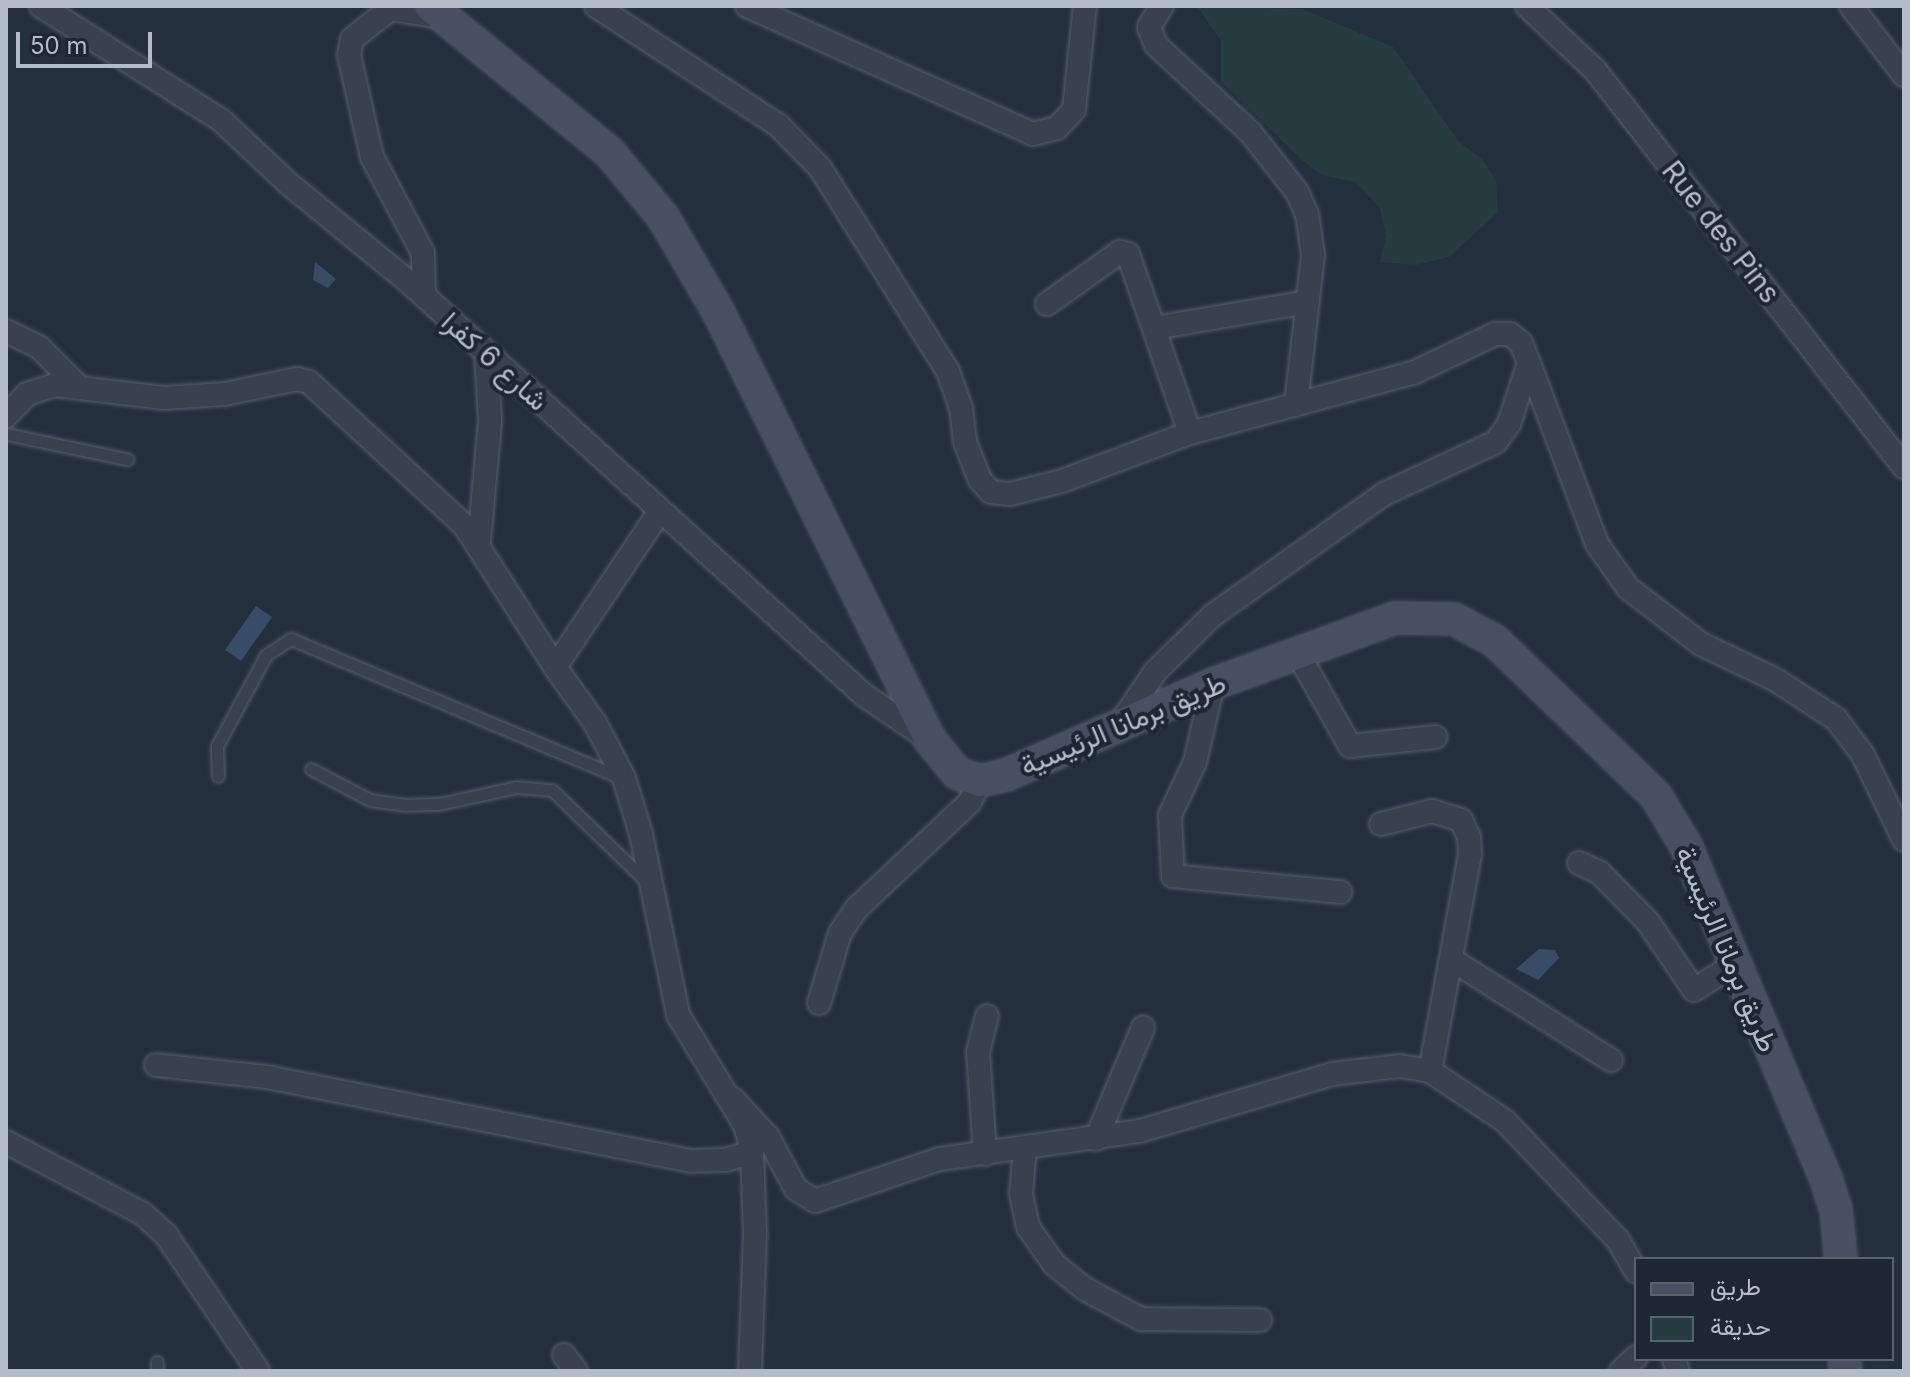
<!DOCTYPE html>
<meta charset="utf-8">
<style>
body{margin:0}
#map{position:relative;width:1910px;height:1377px;overflow:hidden;background:#242f3e;font-family:Inter,Vazirmatn,sans-serif}
div>[style]{position:absolute}
[style*='--x']{left:calc(var(--x)*1px);top:calc(var(--y)*1px);width:calc(var(--w)*1px);rotate:calc(var(--a)*1deg)}
.green>*{inset:0;background:#263c3f}
.water>*{inset:0;background:#394c67}
.roads{filter:drop-shadow(0 0 2px #565f6c) drop-shadow(0 0 2px #565f6c)}
.service>*{height:11px;margin:-5.5px;padding:0 5.5px;transform-origin:5.5px;border-radius:5.5px;background:#38414e}
.minor>*{height:22px;margin:-11px;padding:0 11px;transform-origin:11px;border-radius:11px;background:#38414e}
.secondary>*{height:30px;margin:-15px;padding:0 15px;transform-origin:15px;border-radius:15px;background:#465061}
span{translate:-50% -50%;white-space:nowrap;text-align:center;line-height:1.15;-webkit-text-stroke:8px #1d2633;paint-order:stroke}
.street-label{font-size:28px;color:#b4bcc9}
.frame{position:absolute;inset:0;border:8px solid #b4bcc9;pointer-events:none}
.legend{position:absolute;left:1634px;top:1257px;width:260px;height:104px;box-sizing:border-box;background:#1d2633;border:2px solid #59626f;margin:0;padding:10px 14px;list-style:none;font-size:24px;color:#b4bcc9}
.legend li{display:flex;align-items:center;gap:16px;height:40px}
.legend b{width:40px;border:2px solid #59626f}
.scale{position:absolute;left:16px;top:32px;width:136px;height:36px;box-sizing:border-box;border:4px solid #b4bcc9;border-top:0;padding-left:10px;font-size:24px;line-height:28px;white-space:nowrap;color:#b4bcc9;-webkit-text-stroke:6px #1d2633;paint-order:stroke}
</style>
<div id="map">
<div class="green">
<div style="clip-path:polygon(1189px 6px,1302px 9px,1393px 47px,1459px 142px,1482px 159px,1496px 181px,1498px 212px,1449px 257px,1416px 265px,1380px 262px,1386px 236px,1380px 208px,1355px 182px,1322px 175px,1303px 161px,1221px 82px,1221px 41px,1199px 9px)"></div>
</div>
<div class="water">
<div style="clip-path:polygon(315px 262px,336px 279px,328px 288px,313px 280px)"></div>
<div style="clip-path:polygon(256px 606px,272px 617px,241px 661px,225px 650px)"></div>
<div style="clip-path:polygon(1539px 949px,1555px 950px,1559px 958px,1538px 980px,1516px 969px)"></div>
</div>
<div class="roads">
<div class="service">
<div style="--x:6;--y:434;--w:124;--a:11.7"></div>
<div style="--x:311;--y:769;--w:67;--a:27.7"></div>
<div style="--x:370;--y:800;--w:34;--a:8"></div>
<div style="--x:404;--y:805;--w:35;--a:-2"></div>
<div style="--x:439;--y:804;--w:79;--a:-12.4"></div>
<div style="--x:516;--y:787;--w:36;--a:5"></div>
<div style="--x:552;--y:790;--w:132;--a:44.1"></div>
<div style="--x:218;--y:776;--w:30;--a:-92"></div>
<div style="--x:217;--y:746;--w:103;--a:-61.7"></div>
<div style="--x:266;--y:655;--w:30;--a:-33"></div>
<div style="--x:291;--y:639;--w:357;--a:22.8"></div>
<div style="--x:157;--y:1362;--w:9;--a:90"></div>
</div>
<div class="minor">
<div style="--x:41;--y:6;--w:214;--a:32.4"></div>
<div style="--x:222;--y:121;--w:92;--a:43.2"></div>
<div style="--x:289;--y:184;--w:158;--a:39.3"></div>
<div style="--x:411;--y:284;--w:612;--a:42.22"></div>
<div style="--x:864;--y:695;--w:80;--a:34.3"></div>
<div style="--x:596;--y:6;--w:217;--a:33.2"></div>
<div style="--x:778;--y:125;--w:60;--a:45.7"></div>
<div style="--x:820;--y:168;--w:240;--a:57.8"></div>
<div style="--x:948;--y:371;--w:39;--a:71"></div>
<div style="--x:961;--y:408;--w:34;--a:83"></div>
<div style="--x:965;--y:442;--w:41;--a:68.5"></div>
<div style="--x:980;--y:480;--w:16;--a:47"></div>
<div style="--x:991;--y:492;--w:19;--a:6"></div>
<div style="--x:1010;--y:494;--w:54;--a:-14"></div>
<div style="--x:1062;--y:481;--w:137;--a:-20.6"></div>
<div style="--x:1190;--y:433;--w:231;--a:-15.1"></div>
<div style="--x:1413;--y:373;--w:91;--a:-25.4"></div>
<div style="--x:1495;--y:334;--w:15;--a:0"></div>
<div style="--x:1510;--y:334;--w:14;--a:39"></div>
<div style="--x:1521;--y:343;--w:22;--a:68"></div>
<div style="--x:1529;--y:363;--w:64;--a:108.2"></div>
<div style="--x:1509;--y:424;--w:22;--a:126"></div>
<div style="--x:1496;--y:442;--w:123;--a:155.1"></div>
<div style="--x:1384;--y:494;--w:209;--a:144.7"></div>
<div style="--x:1213;--y:615;--w:81;--a:135.5"></div>
<div style="--x:1155;--y:672;--w:59;--a:124"></div>
<div style="--x:747;--y:6;--w:313;--a:24.1"></div>
<div style="--x:1033;--y:134;--w:25;--a:-14"></div>
<div style="--x:1057;--y:128;--w:25;--a:-47"></div>
<div style="--x:1074;--y:110;--w:105;--a:-84"></div>
<div style="--x:1162;--y:6;--w:25;--a:122"></div>
<div style="--x:1149;--y:27;--w:19;--a:69"></div>
<div style="--x:1156;--y:45;--w:128;--a:42.8"></div>
<div style="--x:1250;--y:132;--w:76;--a:51.9"></div>
<div style="--x:1297;--y:192;--w:24;--a:66"></div>
<div style="--x:1307;--y:214;--w:41;--a:81.7"></div>
<div style="--x:1313;--y:255;--w:151;--a:96.5"></div>
<div style="--x:1527;--y:6;--w:93;--a:43.3"></div>
<div style="--x:1595;--y:70;--w:503;--a:52.11"></div>
<div style="--x:1851;--y:6;--w:87;--a:52.5"></div>
<div style="--x:424;--y:295;--w:42;--a:-91.4"></div>
<div style="--x:423;--y:253;--w:109;--a:-118"></div>
<div style="--x:372;--y:157;--w:105;--a:-102.7"></div>
<div style="--x:349;--y:55;--w:16;--a:-79"></div>
<div style="--x:352;--y:39;--w:48;--a:-38.3"></div>
<div style="--x:390;--y:9;--w:53;--a:8.7"></div>
<div style="--x:1047;--y:304;--w:90;--a:-35.5"></div>
<div style="--x:1120;--y:252;--w:8;--a:14"></div>
<div style="--x:1128;--y:254;--w:189;--a:70.9"></div>
<div style="--x:1154;--y:328;--w:156;--a:-9.6"></div>
<div style="--x:6;--y:331;--w:37;--a:26"></div>
<div style="--x:39;--y:347;--w:52;--a:45"></div>
<div style="--x:1529;--y:363;--w:193;--a:69.4"></div>
<div style="--x:1597;--y:544;--w:54;--a:54.8"></div>
<div style="--x:1628;--y:588;--w:92;--a:37.5"></div>
<div style="--x:1701;--y:644;--w:83;--a:25.6"></div>
<div style="--x:1776;--y:680;--w:72;--a:33"></div>
<div style="--x:1836;--y:719;--w:45;--a:53.1"></div>
<div style="--x:1863;--y:755;--w:94;--a:64.2"></div>
<div style="--x:6;--y:416;--w:30;--a:-46"></div>
<div style="--x:27;--y:394;--w:28;--a:-18"></div>
<div style="--x:54;--y:385;--w:111;--a:6.7"></div>
<div style="--x:164;--y:398;--w:61;--a:-3.8"></div>
<div style="--x:225;--y:394;--w:74;--a:-11.8"></div>
<div style="--x:297;--y:379;--w:12;--a:14"></div>
<div style="--x:309;--y:382;--w:212;--a:42.7"></div>
<div style="--x:465;--y:526;--w:167;--a:57.4"></div>
<div style="--x:658;--y:514;--w:184;--a:123.9"></div>
<div style="--x:555;--y:667;--w:69;--a:54.5"></div>
<div style="--x:595;--y:723;--w:62;--a:62.2"></div>
<div style="--x:624;--y:778;--w:59;--a:73.1"></div>
<div style="--x:641;--y:834;--w:185;--a:78.4"></div>
<div style="--x:678;--y:1015;--w:129;--a:58.7"></div>
<div style="--x:745;--y:1125;--w:28;--a:75"></div>
<div style="--x:752;--y:1152;--w:82;--a:87.9"></div>
<div style="--x:755;--y:1234;--w:137;--a:92.1"></div>
<div style="--x:479;--y:542;--w:122;--a:-84.8"></div>
<div style="--x:490;--y:420;--w:68;--a:-93.4"></div>
<div style="--x:1297;--y:652;--w:108;--a:60.6"></div>
<div style="--x:1350;--y:746;--w:86;--a:-6"></div>
<div style="--x:1213;--y:684;--w:80;--a:103"></div>
<div style="--x:1195;--y:762;--w:59;--a:115.3"></div>
<div style="--x:1170;--y:815;--w:61;--a:87.2"></div>
<div style="--x:1173;--y:876;--w:168;--a:5.5"></div>
<div style="--x:1381;--y:824;--w:53;--a:-14.3"></div>
<div style="--x:1432;--y:811;--w:30;--a:17"></div>
<div style="--x:1461;--y:820;--w:19;--a:65"></div>
<div style="--x:1469;--y:837;--w:17;--a:87"></div>
<div style="--x:1470;--y:854;--w:221;--a:100.4"></div>
<div style="--x:1579;--y:863;--w:23;--a:25"></div>
<div style="--x:1600;--y:873;--w:69;--a:45.6"></div>
<div style="--x:1648;--y:922;--w:82;--a:55.9"></div>
<div style="--x:1694;--y:990;--w:45;--a:-32.3"></div>
<div style="--x:1452;--y:960;--w:188;--a:32.2"></div>
<div style="--x:819;--y:1003;--w:73;--a:-73.3"></div>
<div style="--x:840;--y:933;--w:30;--a:-56"></div>
<div style="--x:857;--y:908;--w:155;--a:-43.2"></div>
<div style="--x:970;--y:802;--w:23;--a:-65"></div>
<div style="--x:156;--y:1065;--w:112;--a:6.2"></div>
<div style="--x:267;--y:1077;--w:431;--a:11.2"></div>
<div style="--x:690;--y:1161;--w:36;--a:-2"></div>
<div style="--x:726;--y:1160;--w:27;--a:-17"></div>
<div style="--x:733;--y:1099;--w:52;--a:47.4"></div>
<div style="--x:768;--y:1137;--w:59;--a:61.7"></div>
<div style="--x:796;--y:1189;--w:22;--a:32"></div>
<div style="--x:815;--y:1201;--w:132;--a:-18.6"></div>
<div style="--x:940;--y:1159;--w:202;--a:-8"></div>
<div style="--x:1140;--y:1131;--w:200;--a:-16.5"></div>
<div style="--x:1332;--y:1074;--w:67;--a:-6.8"></div>
<div style="--x:1399;--y:1066;--w:31;--a:9"></div>
<div style="--x:1430;--y:1071;--w:90;--a:33.7"></div>
<div style="--x:1505;--y:1121;--w:164;--a:46.5"></div>
<div style="--x:1618;--y:1240;--w:36;--a:60"></div>
<div style="--x:1096;--y:1139;--w:121;--a:-67.1"></div>
<div style="--x:6;--y:1142;--w:155;--a:27.7"></div>
<div style="--x:143;--y:1214;--w:31;--a:42"></div>
<div style="--x:166;--y:1235;--w:164;--a:55.9"></div>
<div style="--x:1025;--y:1148;--w:46;--a:95"></div>
<div style="--x:1021;--y:1194;--w:34;--a:78"></div>
<div style="--x:1028;--y:1227;--w:45;--a:54.9"></div>
<div style="--x:1054;--y:1264;--w:40;--a:39"></div>
<div style="--x:1085;--y:1289;--w:64;--a:28.2"></div>
<div style="--x:1141;--y:1319;--w:119;--a:0.5"></div>
<div style="--x:985;--y:1154;--w:102;--a:-93.9"></div>
<div style="--x:978;--y:1052;--w:37;--a:-76"></div>
<div style="--x:564;--y:1355;--w:20;--a:53"></div>
<div style="--x:1674;--y:1359;--w:13;--a:72"></div>
<div style="--x:1621;--y:1371;--w:21;--a:-43"></div>
</div>
<div class="secondary">
<div style="--x:430;--y:6;--w:232;--a:39.2"></div>
<div style="--x:610;--y:153;--w:83;--a:50.4"></div>
<div style="--x:663;--y:217;--w:109;--a:59.7"></div>
<div style="--x:718;--y:311;--w:479;--a:63.7"></div>
<div style="--x:930;--y:740;--w:43;--a:50.7"></div>
<div style="--x:957;--y:773;--w:24;--a:19"></div>
<div style="--x:980;--y:781;--w:27;--a:-13"></div>
<div style="--x:1006;--y:775;--w:226;--a:-23.7"></div>
<div style="--x:1213;--y:684;--w:194;--a:-19.9"></div>
<div style="--x:1395;--y:618;--w:59;--a:1"></div>
<div style="--x:1454;--y:619;--w:47;--a:28.2"></div>
<div style="--x:1495;--y:641;--w:223;--a:43.9"></div>
<div style="--x:1656;--y:796;--w:58;--a:59"></div>
<div style="--x:1686;--y:846;--w:361;--a:67.2"></div>
<div style="--x:1826;--y:1179;--w:32;--a:72"></div>
<div style="--x:1836;--y:1209;--w:50;--a:84.3"></div>
<div style="--x:1844;--y:1359;--w:12;--a:81"></div>
</div>
</div>
<div class="street-label">
<span style="left:1721px;top:232px;rotate:52deg">Rue des Pins</span>
<span style="left:495px;top:361px;rotate:42deg">شارع 6 كفرا</span>
<span style="left:1123px;top:724px;rotate:-23deg">طريق برمانا الرئيسية</span>
<span style="left:1727px;top:949px;rotate:67deg">طريق برمانا الرئيسية</span>
</div>
<div class="frame"></div>
<ul class="legend">
<li><b style="height:10px;background:#465061"></b>طريق</li>
<li><b style="height:22px;background:#263c3f"></b>حديقة</li>
</ul>
<div class="scale">50 m</div>
</div>
